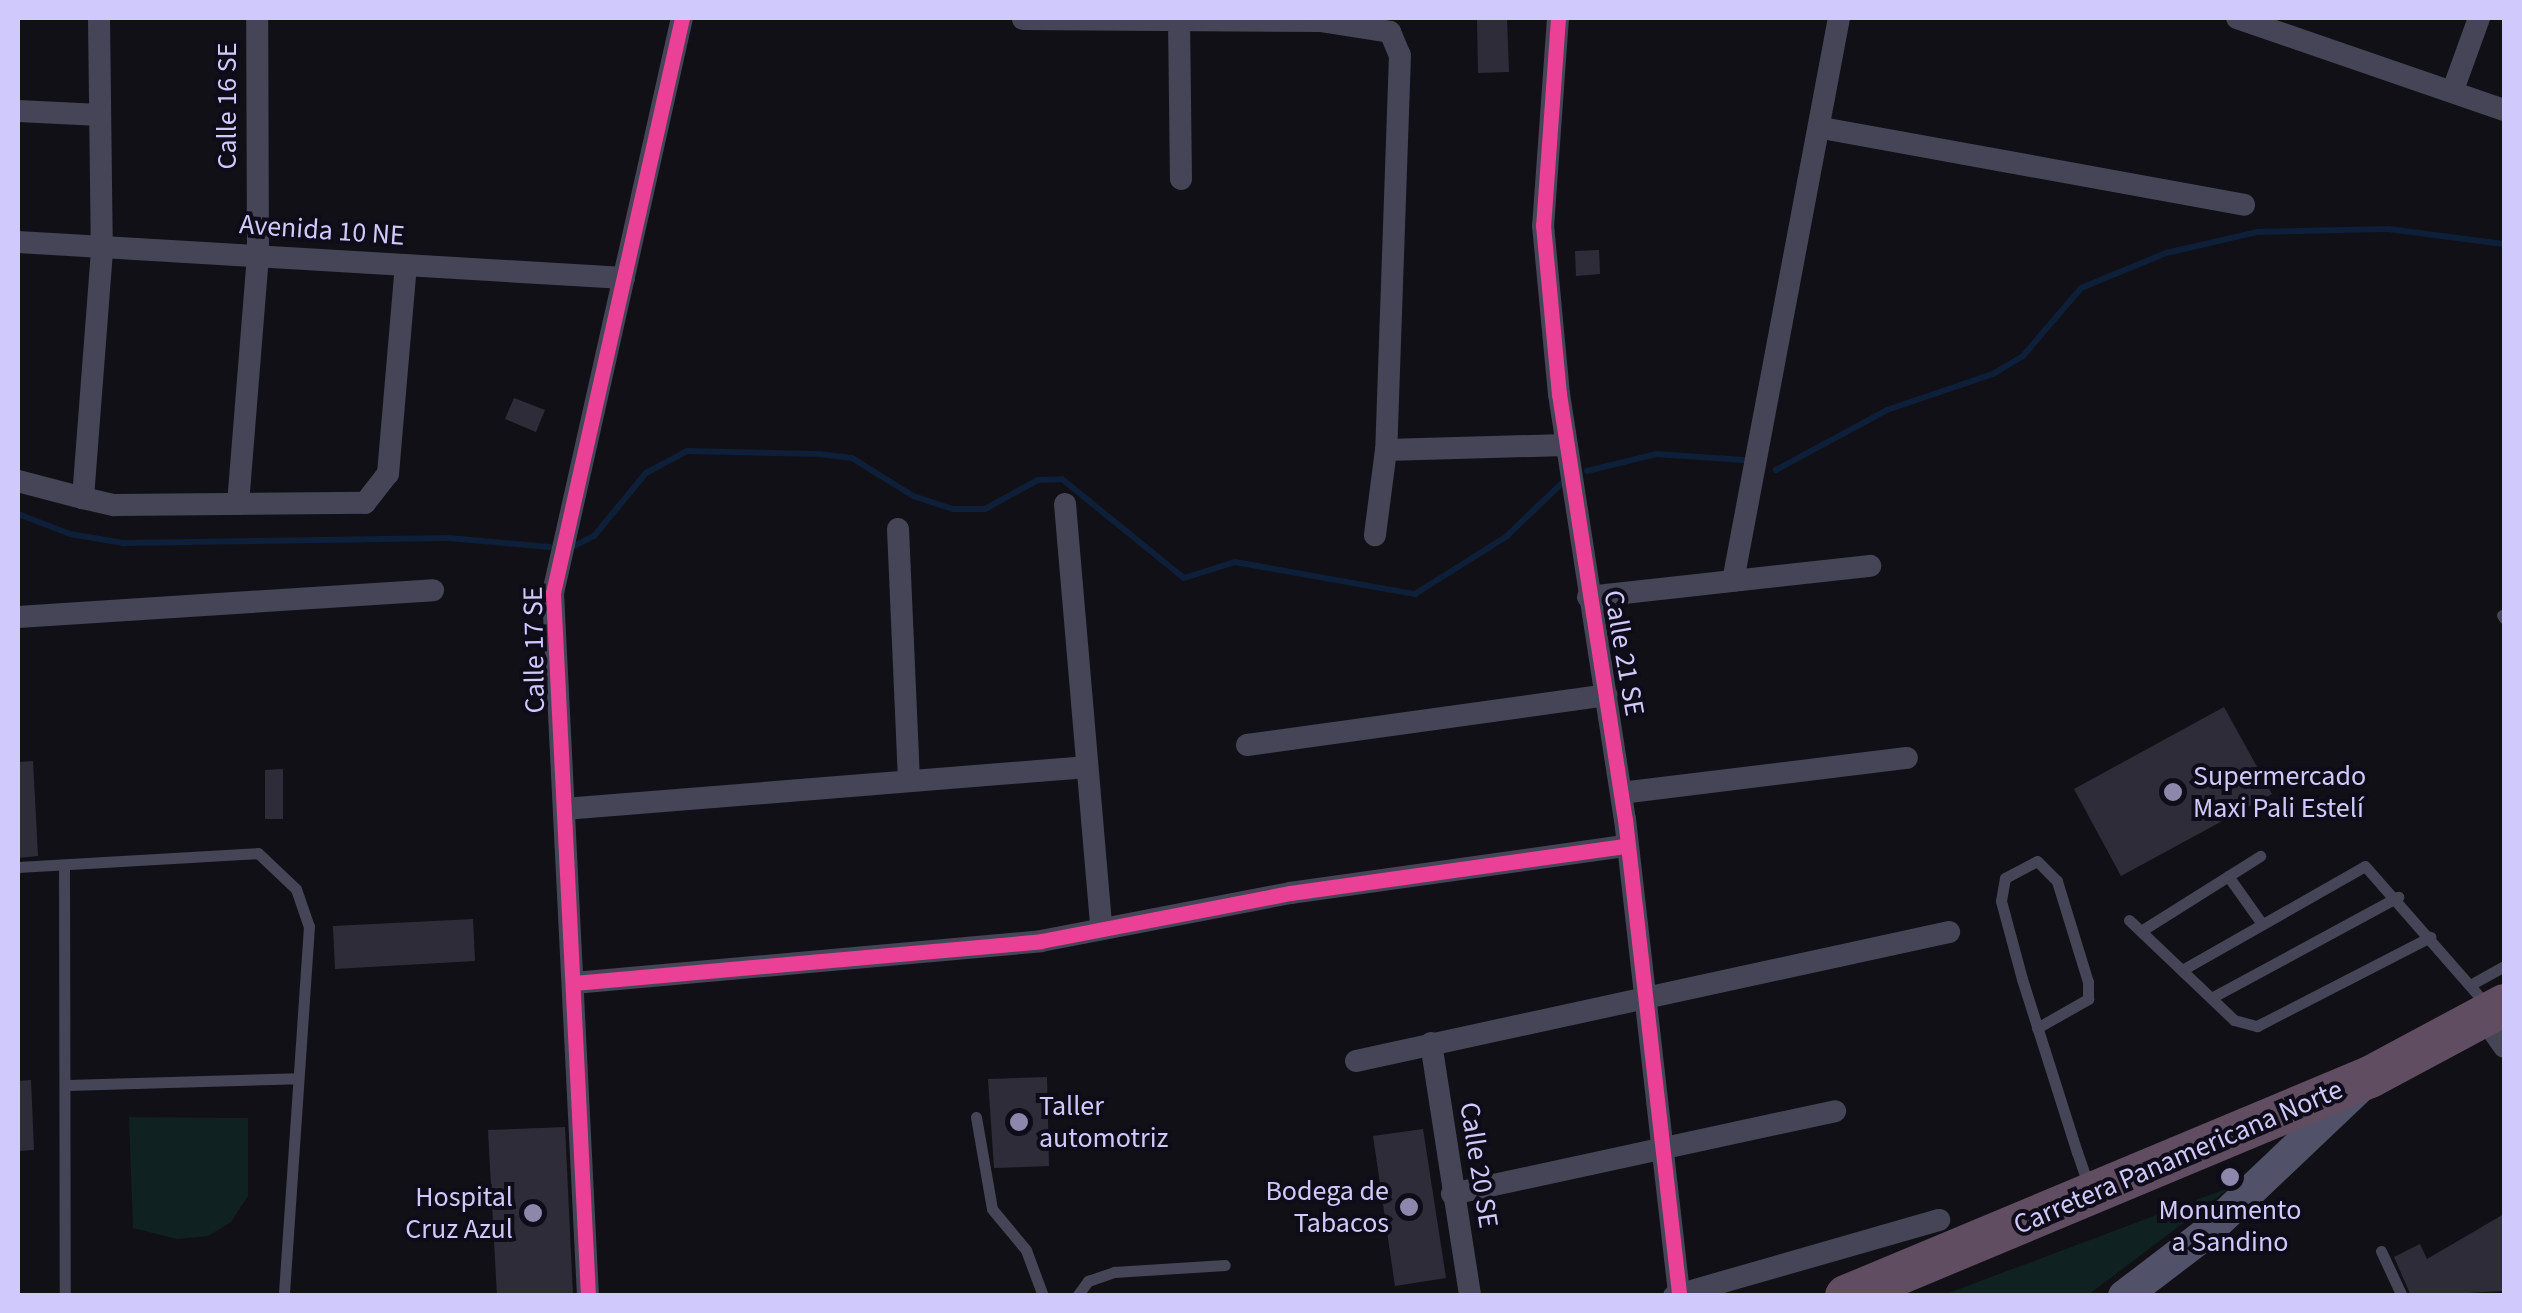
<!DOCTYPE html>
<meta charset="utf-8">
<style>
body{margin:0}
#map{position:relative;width:2522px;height:1313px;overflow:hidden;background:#111016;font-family:"Source Sans 3",sans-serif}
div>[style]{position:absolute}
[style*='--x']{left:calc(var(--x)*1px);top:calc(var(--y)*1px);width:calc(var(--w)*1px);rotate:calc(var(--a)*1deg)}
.green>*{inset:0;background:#102121}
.stream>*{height:6px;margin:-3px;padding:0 3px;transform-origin:3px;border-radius:3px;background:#0e1f39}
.building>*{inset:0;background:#2f2c3a}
.lane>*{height:11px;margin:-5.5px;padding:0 5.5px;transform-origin:5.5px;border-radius:5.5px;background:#464557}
.street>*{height:22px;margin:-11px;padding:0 11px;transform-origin:11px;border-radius:11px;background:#464557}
.secondary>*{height:32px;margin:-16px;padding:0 16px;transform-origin:16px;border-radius:16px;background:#52516a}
.highway>*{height:42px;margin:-21px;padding:0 21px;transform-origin:21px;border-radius:21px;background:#614d62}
.cycleway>*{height:15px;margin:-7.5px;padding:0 7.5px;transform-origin:7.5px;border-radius:7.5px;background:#ea4096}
.dots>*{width:28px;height:28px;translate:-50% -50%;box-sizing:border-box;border:5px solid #0f0c1a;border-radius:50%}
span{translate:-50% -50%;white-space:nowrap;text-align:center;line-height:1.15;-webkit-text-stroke:8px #0f0c1a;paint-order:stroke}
.street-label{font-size:28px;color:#d0c9fb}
.poi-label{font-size:28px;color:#d0c9fb}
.left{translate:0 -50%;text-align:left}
.right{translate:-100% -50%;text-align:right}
.frame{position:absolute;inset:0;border:20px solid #d0c9fb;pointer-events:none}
</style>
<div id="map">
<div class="green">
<div style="clip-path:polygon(129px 1117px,248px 1118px,248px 1196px,231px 1222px,208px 1236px,177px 1239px,133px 1228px)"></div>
<div style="clip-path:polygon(2231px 1187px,2088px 1295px,1943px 1295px)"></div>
</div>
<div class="stream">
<div style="--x:1776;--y:470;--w:126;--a:-28.4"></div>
<div style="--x:1887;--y:410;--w:112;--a:-18.8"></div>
<div style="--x:1993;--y:374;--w:35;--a:-31"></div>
<div style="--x:2023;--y:356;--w:89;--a:-49.5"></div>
<div style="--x:2081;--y:288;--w:92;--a:-22.4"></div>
<div style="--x:2166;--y:253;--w:93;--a:-13"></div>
<div style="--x:2257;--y:232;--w:131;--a:-1.3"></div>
<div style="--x:2388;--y:229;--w:117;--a:7.4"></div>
<div style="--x:1587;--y:471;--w:71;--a:-13.8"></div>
<div style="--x:1656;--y:454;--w:88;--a:3.9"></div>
<div style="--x:18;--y:514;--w:56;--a:21"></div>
<div style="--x:70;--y:534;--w:54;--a:9.6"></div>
<div style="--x:123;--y:543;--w:326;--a:-0.9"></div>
<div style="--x:449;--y:538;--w:101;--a:5.1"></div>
<div style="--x:574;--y:546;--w:22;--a:-27"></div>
<div style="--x:594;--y:536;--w:82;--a:-50.5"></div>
<div style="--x:646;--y:473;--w:47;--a:-28.2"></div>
<div style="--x:687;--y:451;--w:132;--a:1.3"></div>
<div style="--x:819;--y:454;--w:33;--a:7"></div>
<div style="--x:852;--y:458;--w:72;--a:31.9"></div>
<div style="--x:913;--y:496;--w:42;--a:18"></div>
<div style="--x:953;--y:509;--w:32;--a:0"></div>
<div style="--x:985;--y:509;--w:60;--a:-28.7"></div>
<div style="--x:1038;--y:480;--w:24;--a:-2"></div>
<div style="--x:1062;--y:479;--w:157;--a:39.1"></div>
<div style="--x:1184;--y:578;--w:53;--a:-17.4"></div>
<div style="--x:1235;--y:562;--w:183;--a:10.1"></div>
<div style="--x:1415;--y:594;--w:109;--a:-32.2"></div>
<div style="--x:1507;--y:536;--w:79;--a:-44"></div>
</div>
<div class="building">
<div style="clip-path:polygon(1477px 18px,1507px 18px,1509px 72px,1478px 73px)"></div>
<div style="clip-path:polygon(1599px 250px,1600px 274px,1576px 276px,1575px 251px)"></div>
<div style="clip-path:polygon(514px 398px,545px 410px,536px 432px,505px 419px)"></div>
<div style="clip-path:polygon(2224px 707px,2272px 794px,2121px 876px,2074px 789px)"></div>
<div style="clip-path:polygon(33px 761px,38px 856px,18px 858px,18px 762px)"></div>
<div style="clip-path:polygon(283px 769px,283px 819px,265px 819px,265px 770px)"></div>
<div style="clip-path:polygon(473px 919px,475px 961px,335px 969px,333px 926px)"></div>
<div style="clip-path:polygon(1047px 1077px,1049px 1166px,994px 1168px,988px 1079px)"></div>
<div style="clip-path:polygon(31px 1080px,34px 1150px,18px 1151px,18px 1081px)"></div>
<div style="clip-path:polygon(565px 1127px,573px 1296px,497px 1296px,488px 1130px)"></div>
<div style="clip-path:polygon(1423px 1129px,1446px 1278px,1395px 1286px,1373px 1136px)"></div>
<div style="clip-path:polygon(2504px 1214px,2504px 1291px,2411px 1296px,2394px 1257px,2420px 1244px,2427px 1259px)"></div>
</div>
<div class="lane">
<div style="--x:2502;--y:615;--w:4;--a:56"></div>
<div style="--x:64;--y:865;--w:431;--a:89.9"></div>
<div style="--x:18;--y:867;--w:240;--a:-3.3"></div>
<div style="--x:258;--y:853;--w:52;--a:43.5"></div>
<div style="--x:296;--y:889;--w:39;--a:71"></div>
<div style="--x:309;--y:926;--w:371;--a:93.9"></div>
<div style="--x:2228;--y:876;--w:55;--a:54.6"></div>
<div style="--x:2129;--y:920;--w:145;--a:43.6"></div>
<div style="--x:2234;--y:1020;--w:24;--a:15"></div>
<div style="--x:2257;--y:1026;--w:195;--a:-27.2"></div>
<div style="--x:2141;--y:931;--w:141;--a:-32.2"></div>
<div style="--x:2182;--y:970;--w:210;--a:-29.6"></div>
<div style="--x:2365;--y:866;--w:182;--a:48.8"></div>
<div style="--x:2470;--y:985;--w:39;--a:-29"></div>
<div style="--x:2211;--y:998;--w:213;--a:-28.4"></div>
<div style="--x:2037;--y:1028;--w:59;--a:-29.6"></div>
<div style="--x:2088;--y:999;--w:17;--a:-90"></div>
<div style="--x:2088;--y:982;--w:106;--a:-107.1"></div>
<div style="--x:2057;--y:881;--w:28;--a:-135"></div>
<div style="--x:2037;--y:861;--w:36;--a:152"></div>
<div style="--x:2005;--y:878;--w:23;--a:100"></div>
<div style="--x:2001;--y:901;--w:81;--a:74.9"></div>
<div style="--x:2022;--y:979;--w:182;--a:72.4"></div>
<div style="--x:2077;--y:1152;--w:37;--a:71"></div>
<div style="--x:67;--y:1085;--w:231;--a:-1.7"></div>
<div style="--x:976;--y:1117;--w:93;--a:80.1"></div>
<div style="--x:992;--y:1209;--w:53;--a:50.3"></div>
<div style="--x:1026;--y:1250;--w:49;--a:69.7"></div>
<div style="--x:2381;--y:1251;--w:50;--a:65"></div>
<div style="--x:1077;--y:1296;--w:19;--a:-54"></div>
<div style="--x:1088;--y:1281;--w:28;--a:-19"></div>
<div style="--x:1114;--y:1272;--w:111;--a:-3.6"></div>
</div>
<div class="street">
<div style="--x:99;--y:18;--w:233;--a:89.3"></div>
<div style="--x:102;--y:251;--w:248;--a:94.4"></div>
<div style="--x:83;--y:498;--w:32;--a:13"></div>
<div style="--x:114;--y:505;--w:251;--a:-0.5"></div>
<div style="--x:365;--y:503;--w:37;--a:-52"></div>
<div style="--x:388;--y:474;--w:209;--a:-85.1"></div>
<div style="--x:1179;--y:18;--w:161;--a:89.3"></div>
<div style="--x:1558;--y:18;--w:208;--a:94.1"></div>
<div style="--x:1543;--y:225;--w:170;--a:84.6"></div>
<div style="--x:1559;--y:394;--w:430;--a:81.2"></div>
<div style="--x:1625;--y:819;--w:480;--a:83.5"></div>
<div style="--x:2237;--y:18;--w:282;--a:19"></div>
<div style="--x:1023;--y:19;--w:297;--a:0.4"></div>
<div style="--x:1320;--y:21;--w:71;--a:8.9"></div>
<div style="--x:1390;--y:32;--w:25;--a:67"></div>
<div style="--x:1400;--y:55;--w:395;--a:92"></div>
<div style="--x:1386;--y:450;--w:86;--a:97.4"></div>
<div style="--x:2453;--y:90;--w:77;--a:-70.1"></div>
<div style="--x:18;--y:111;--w:82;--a:2.8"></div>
<div style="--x:1822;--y:128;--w:429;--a:10.3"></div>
<div style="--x:18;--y:242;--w:607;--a:3.4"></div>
<div style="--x:1386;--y:450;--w:180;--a:-1.6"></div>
<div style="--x:18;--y:481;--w:67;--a:14.7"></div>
<div style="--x:238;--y:504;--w:250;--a:-85.4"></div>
<div style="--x:258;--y:255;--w:237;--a:-90.2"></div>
<div style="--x:1065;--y:504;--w:422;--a:85.1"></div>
<div style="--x:898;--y:529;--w:249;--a:87.5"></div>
<div style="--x:1733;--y:581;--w:573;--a:-79.34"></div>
<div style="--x:1588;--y:597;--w:284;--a:-6.3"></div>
<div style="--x:18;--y:617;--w:416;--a:-3.7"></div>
<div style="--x:1247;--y:745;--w:363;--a:-7.9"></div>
<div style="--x:1621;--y:793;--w:288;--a:-7"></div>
<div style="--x:564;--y:809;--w:525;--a:-4.59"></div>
<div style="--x:574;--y:983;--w:469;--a:-5.1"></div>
<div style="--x:1041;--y:941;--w:254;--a:-10.9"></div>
<div style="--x:1290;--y:893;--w:336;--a:-8"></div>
<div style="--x:2484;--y:1018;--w:35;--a:55"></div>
<div style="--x:1431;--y:1043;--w:256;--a:81.2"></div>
<div style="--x:1356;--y:1061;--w:607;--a:-12.27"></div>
<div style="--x:1452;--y:1194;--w:392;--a:-12.2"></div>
<div style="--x:588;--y:1296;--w:704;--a:-92.85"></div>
<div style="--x:553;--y:593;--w:589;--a:-77.36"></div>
<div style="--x:1674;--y:1296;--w:276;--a:-16"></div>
</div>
<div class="secondary">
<div style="--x:2124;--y:1296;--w:101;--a:-37.3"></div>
<div style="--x:2204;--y:1235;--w:215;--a:-43.5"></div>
</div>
<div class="highway">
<div style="--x:1846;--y:1296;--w:568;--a:-22.68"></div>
<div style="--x:2370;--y:1077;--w:152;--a:-28.2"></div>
</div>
<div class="cycleway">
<div style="--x:1558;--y:18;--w:208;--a:94.1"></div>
<div style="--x:1543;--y:225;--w:170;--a:84.6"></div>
<div style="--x:1559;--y:394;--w:430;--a:81.2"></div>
<div style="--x:1625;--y:819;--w:480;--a:83.5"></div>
<div style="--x:574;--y:983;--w:469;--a:-5.1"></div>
<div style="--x:1041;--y:941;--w:254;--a:-10.9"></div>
<div style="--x:1290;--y:893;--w:336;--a:-8"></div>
<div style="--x:588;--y:1296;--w:704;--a:-92.85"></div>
<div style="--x:553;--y:593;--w:589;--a:-77.36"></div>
</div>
<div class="dots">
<div style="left:2173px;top:792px;background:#8d88ab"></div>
<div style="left:1019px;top:1122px;background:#8d88ab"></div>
<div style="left:2230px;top:1177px;background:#8d88ab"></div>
<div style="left:1409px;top:1207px;background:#8d88ab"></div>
<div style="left:533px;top:1213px;background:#8d88ab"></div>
</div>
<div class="street-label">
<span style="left:227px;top:106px;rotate:-90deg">Calle 16 SE</span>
<span style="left:322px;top:230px;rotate:4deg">Avenida 10 NE</span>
<span style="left:534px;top:650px;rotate:-91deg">Calle 17 SE</span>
<span style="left:1624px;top:653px;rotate:80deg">Calle 21 SE</span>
<span style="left:2178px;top:1157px;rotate:-23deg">Carretera Panamericana Norte</span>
<span style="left:1479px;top:1165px;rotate:81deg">Calle 20 SE</span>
</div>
<div class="poi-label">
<span class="left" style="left:2193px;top:792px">Supermercado<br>Maxi Pali Estelí</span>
<span class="left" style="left:1039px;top:1122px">Taller<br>automotriz</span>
<span class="right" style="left:1389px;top:1207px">Bodega de<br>Tabacos</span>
<span class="right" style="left:513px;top:1213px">Hospital<br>Cruz Azul</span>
<span style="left:2230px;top:1226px">Monumento<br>a Sandino</span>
</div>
<div class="frame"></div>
</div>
